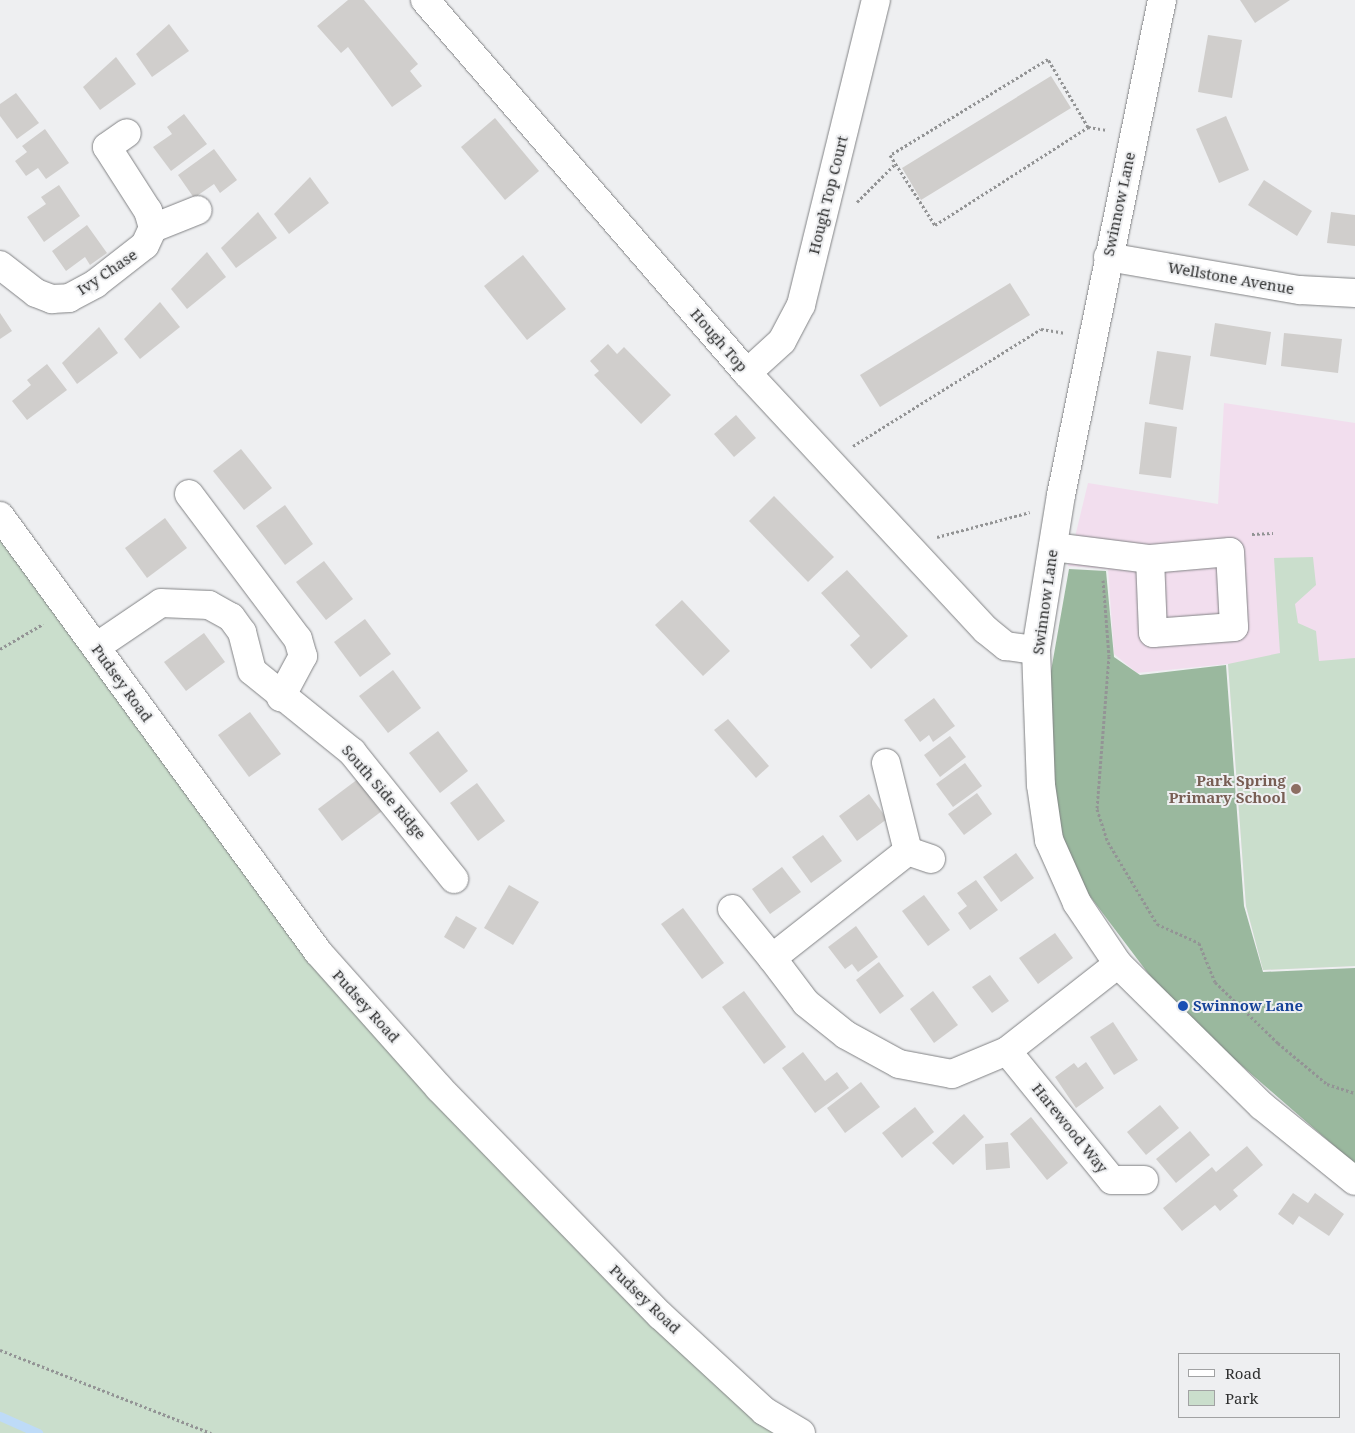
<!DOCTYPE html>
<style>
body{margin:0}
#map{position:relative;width:1355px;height:1433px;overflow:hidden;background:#eeeff1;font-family:"Noto Serif",serif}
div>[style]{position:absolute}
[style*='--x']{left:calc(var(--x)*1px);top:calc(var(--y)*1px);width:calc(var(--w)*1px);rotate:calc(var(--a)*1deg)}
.education>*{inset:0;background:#f2deee}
.green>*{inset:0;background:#cadecc}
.forest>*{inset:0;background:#9ab89e}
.stream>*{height:9px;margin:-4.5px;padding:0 4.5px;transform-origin:4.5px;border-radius:4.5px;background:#bedbf7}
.building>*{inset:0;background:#d0cecc}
.path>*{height:3px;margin-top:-1.5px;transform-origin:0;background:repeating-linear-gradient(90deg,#939495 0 2.5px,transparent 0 5px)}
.roads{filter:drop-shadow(0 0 1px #828385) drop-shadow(0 0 1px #828385)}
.minor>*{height:28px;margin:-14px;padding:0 14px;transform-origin:14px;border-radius:14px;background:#fff}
.major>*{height:28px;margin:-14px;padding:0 14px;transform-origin:14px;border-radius:14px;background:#fff}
.dots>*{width:14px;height:14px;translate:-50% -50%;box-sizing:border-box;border:2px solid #eeeff1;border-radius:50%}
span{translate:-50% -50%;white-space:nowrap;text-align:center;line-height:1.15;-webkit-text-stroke:4px #eeeff1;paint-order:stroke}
.street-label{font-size:15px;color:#2e2f2f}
.education-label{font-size:15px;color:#785e54;font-weight:700}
.right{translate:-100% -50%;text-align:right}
.transit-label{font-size:15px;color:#164399;font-weight:700}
.left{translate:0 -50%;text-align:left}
.legend{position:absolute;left:1178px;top:1353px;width:162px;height:65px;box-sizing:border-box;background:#eeeff1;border:1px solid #a1a2a3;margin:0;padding:6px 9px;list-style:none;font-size:15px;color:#2e2f2f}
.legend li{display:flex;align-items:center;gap:10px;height:25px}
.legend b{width:25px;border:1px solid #a1a2a3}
</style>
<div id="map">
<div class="education">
<div style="clip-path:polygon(1224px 403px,1355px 423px,1355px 966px,1263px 970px,1246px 906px,1228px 664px,1137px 673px,1114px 654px,1108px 569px,1068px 566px,1088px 483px,1218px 504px)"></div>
</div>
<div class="green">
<div style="clip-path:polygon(0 516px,439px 1088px,801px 1433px,0 1433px)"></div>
<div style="clip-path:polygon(1313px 557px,1316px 585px,1295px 604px,1298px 623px,1316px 631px,1319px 661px,1355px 658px,1355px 966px,1263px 970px,1246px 906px,1228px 664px,1280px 653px,1274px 558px)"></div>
</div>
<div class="forest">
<div style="clip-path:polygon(1069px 569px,1106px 571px,1114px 657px,1140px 675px,1226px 665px,1244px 906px,1263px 972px,1355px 968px,1355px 1164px,1172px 1005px,1089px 895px,1065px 846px,1052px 782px,1045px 705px)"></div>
</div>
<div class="stream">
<div style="--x:0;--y:1416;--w:42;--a:24.1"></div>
</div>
<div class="building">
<div style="clip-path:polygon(348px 0,364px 0,418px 64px,410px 71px,422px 86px,392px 107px,348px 47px,341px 53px,317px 26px)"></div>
<div style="clip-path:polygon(1240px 0,1290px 0,1255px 23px)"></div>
<div style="clip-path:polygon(169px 24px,189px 51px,152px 77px,136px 54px)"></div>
<div style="clip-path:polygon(1208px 35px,1242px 40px,1232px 98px,1198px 92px)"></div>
<div style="clip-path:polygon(116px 57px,136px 84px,100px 110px,83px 87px)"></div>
<div style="clip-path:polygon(1051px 76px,1071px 108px,921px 200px,902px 168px)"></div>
<div style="clip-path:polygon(16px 93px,39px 123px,17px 139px,0 116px,0 104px)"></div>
<div style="clip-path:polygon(184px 114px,207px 144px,171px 171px,153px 147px,172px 134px,167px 127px)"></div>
<div style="clip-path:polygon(1226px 116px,1249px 170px,1219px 183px,1196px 129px)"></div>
<div style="clip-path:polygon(495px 118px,539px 171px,505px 200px,461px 147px)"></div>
<div style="clip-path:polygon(45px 129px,69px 163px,46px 179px,38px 168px,26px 176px,15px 161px,27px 152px,22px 146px)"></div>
<div style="clip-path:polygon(214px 149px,237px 180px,220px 193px,214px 184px,194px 198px,178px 175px)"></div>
<div style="clip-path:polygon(310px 177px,329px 203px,289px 234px,274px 214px)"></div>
<div style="clip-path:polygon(1264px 180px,1312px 211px,1297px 236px,1248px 205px)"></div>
<div style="clip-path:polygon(59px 185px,80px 216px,44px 242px,27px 217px,46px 204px,41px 197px)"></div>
<div style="clip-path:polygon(258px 212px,277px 238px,236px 268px,221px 248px)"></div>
<div style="clip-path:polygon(1331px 212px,1355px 215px,1355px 246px,1327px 243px)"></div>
<div style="clip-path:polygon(87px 225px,107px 253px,90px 265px,85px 257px,66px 271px,52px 251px)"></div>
<div style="clip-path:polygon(207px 252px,226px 277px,187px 309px,171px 289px)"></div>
<div style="clip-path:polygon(523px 255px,566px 309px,527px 340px,484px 286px)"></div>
<div style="clip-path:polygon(1010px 283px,1030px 315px,880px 407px,860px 375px)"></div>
<div style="clip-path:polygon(160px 302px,180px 327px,140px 359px,124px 339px)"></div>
<div style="clip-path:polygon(0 313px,12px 331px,0 339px)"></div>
<div style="clip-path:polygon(1215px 323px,1271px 332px,1266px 365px,1210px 356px)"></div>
<div style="clip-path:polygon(99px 327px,118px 353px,77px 384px,62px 363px)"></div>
<div style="clip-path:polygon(1284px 333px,1342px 339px,1338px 373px,1281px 366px)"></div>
<div style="clip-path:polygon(608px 344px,617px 354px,624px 347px,671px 395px,641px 424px,594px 375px,599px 371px,590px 361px)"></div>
<div style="clip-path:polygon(1157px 351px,1191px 356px,1183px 410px,1149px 404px)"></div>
<div style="clip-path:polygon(47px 364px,67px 390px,27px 420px,12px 401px,31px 385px,27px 380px)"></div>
<div style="clip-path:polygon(736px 415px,756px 438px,734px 457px,714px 434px)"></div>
<div style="clip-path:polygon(1145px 422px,1177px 427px,1171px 478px,1139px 474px)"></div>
<div style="clip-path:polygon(241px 449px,272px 488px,244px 510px,213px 471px)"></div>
<div style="clip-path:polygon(774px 496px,834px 557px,808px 582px,749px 521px)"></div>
<div style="clip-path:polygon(285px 505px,313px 544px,285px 565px,256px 526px)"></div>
<div style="clip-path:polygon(165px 518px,187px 548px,147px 578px,125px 548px)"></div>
<div style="clip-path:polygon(324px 561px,353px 599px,326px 620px,296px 582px)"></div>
<div style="clip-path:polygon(847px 570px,908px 636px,871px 669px,850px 645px,860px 636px,821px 593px)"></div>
<div style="clip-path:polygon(682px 600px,730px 651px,703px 676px,655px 625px)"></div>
<div style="clip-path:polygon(365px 619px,391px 654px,360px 677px,334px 642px)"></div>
<div style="clip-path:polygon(204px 633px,225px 662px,186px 691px,164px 662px)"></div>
<div style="clip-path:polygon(393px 670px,421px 708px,388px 733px,359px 696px)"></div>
<div style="clip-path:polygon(934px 698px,955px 726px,933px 742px,929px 735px,920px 742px,904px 720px)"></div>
<div style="clip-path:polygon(250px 712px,281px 754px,249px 777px,218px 735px)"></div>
<div style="clip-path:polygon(728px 719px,769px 766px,756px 778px,714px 730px)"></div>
<div style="clip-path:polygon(438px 731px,468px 771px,440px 793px,409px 753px)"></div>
<div style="clip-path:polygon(950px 736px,966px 757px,940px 777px,924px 755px)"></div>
<div style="clip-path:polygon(965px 763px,982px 786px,953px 807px,936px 784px)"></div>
<div style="clip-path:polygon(358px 779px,382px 811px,342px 841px,318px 809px)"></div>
<div style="clip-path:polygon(477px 783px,505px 821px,478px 841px,450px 803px)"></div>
<div style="clip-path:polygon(977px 793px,992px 814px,964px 835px,948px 814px)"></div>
<div style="clip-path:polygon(869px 794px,887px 819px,857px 841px,839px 816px)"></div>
<div style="clip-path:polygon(823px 835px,842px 861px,811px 883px,792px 857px)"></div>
<div style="clip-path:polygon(1016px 853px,1034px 878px,1001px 902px,983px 877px)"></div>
<div style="clip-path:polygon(782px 867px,801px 892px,770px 914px,752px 889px)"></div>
<div style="clip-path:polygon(976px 880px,998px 910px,970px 930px,958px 913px,967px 906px,957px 893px)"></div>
<div style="clip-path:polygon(509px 885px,539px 902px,513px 945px,484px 928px)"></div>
<div style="clip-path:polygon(924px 895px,950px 930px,928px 946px,902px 911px)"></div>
<div style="clip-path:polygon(683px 908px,724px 963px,702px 979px,661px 924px)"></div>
<div style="clip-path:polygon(456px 916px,477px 928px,464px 949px,444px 937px)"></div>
<div style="clip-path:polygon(856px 926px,878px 957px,858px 972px,852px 964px,845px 969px,828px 947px)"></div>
<div style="clip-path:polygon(1055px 933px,1073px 958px,1038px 984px,1019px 958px)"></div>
<div style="clip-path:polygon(879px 962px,904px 996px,880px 1014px,856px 980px)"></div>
<div style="clip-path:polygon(990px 975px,1009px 1001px,992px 1013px,972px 987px)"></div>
<div style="clip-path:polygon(744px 991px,786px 1047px,764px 1064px,722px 1007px)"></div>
<div style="clip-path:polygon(933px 991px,958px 1025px,934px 1043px,910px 1009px)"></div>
<div style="clip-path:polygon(1113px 1022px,1138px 1060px,1114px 1075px,1090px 1037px)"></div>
<div style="clip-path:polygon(803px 1052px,825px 1081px,837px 1072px,849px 1088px,815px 1113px,782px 1068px)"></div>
<div style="clip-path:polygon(1086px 1062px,1104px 1088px,1076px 1108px,1055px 1077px,1074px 1063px,1078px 1068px)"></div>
<div style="clip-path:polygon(861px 1082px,880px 1107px,845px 1133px,827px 1108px)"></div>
<div style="clip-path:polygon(1160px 1105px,1179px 1128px,1146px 1155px,1127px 1132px)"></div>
<div style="clip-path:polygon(915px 1107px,934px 1132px,902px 1158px,882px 1133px)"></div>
<div style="clip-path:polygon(964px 1114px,984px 1137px,953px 1165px,932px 1143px)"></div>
<div style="clip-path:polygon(1031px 1117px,1068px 1163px,1047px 1180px,1010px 1134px)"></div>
<div style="clip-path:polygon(1190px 1131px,1210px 1155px,1176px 1183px,1156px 1159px)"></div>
<div style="clip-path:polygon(1008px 1142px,1010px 1168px,986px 1170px,985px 1144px)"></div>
<div style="clip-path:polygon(1247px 1146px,1263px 1165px,1233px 1190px,1238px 1196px,1220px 1211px,1215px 1205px,1182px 1231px,1163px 1208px,1212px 1167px,1216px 1172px)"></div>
<div style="clip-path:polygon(1293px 1193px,1308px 1203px,1315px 1193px,1344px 1214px,1329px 1236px,1299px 1216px,1293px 1225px,1278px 1214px)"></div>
</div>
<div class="path">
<div style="--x:1088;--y:127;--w:79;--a:-120.5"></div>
<div style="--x:1048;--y:59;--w:185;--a:148.7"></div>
<div style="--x:890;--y:155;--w:83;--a:57.3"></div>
<div style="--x:935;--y:225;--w:182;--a:-32.6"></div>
<div style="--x:1088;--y:127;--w:20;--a:9"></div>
<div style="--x:857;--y:202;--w:54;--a:-45"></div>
<div style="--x:853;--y:446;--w:221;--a:-31.9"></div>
<div style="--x:1041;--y:329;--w:25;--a:9"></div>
<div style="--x:1252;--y:534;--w:21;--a:-3"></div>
<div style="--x:937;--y:537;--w:96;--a:-15"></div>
<div style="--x:1103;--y:580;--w:76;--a:85.5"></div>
<div style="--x:1109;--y:656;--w:153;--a:94.5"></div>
<div style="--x:1097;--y:809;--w:35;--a:72"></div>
<div style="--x:1108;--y:842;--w:96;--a:59.1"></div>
<div style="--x:1157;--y:924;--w:46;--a:24.3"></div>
<div style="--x:1199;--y:943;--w:42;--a:67.7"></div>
<div style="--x:1215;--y:982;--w:88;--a:44.1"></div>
<div style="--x:1278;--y:1043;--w:64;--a:39.9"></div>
<div style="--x:1327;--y:1084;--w:29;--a:18"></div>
<div style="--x:0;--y:649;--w:50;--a:-30.2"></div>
<div style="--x:0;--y:1350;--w:227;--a:21.5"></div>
</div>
<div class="roads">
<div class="minor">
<div style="--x:425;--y:0;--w:493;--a:49.2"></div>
<div style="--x:747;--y:373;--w:351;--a:47.1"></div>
<div style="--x:986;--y:630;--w:26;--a:39"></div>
<div style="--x:1006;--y:646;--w:30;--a:8"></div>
<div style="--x:1162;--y:0;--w:505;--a:101.53"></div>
<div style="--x:1061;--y:495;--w:157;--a:99.2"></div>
<div style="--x:1036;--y:650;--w:135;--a:87.9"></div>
<div style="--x:1041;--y:785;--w:56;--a:81.7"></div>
<div style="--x:1049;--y:840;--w:69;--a:66"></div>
<div style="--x:1077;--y:903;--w:73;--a:56.1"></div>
<div style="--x:1118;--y:964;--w:202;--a:44.6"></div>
<div style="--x:1262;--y:1106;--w:119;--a:38.9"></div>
<div style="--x:153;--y:228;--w:48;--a:-21.8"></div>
<div style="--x:1108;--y:257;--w:195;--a:9.8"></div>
<div style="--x:1300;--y:290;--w:55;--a:3.1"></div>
<div style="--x:0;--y:265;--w:46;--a:37.9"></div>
<div style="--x:36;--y:293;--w:17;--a:21"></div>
<div style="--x:52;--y:299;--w:17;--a:-3"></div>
<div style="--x:69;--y:298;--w:30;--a:-28"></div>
<div style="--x:95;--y:284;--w:63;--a:-38"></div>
<div style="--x:145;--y:245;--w:19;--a:-65"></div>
<div style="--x:153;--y:228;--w:18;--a:-106"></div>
<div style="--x:148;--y:211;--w:76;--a:-122.6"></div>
<div style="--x:107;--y:147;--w:24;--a:-35"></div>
<div style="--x:747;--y:373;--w:47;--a:-42.4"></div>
<div style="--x:782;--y:341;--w:41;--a:-62.2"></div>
<div style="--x:801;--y:305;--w:314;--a:-76.2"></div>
<div style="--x:189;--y:494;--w:181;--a:53.1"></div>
<div style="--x:298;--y:639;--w:18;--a:74"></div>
<div style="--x:303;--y:656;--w:47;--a:118.2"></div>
<div style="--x:1053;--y:547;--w:98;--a:7.1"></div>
<div style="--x:1150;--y:559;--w:80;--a:-5"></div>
<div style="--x:1230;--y:552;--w:75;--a:86.9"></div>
<div style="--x:1234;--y:627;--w:81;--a:175.8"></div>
<div style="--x:1153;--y:633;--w:74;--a:-92.3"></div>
<div style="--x:96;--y:647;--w:78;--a:-34.1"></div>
<div style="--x:161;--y:603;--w:48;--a:2.4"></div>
<div style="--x:209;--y:605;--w:25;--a:29"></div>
<div style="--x:231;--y:617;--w:19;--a:54"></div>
<div style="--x:242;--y:632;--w:40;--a:75.6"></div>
<div style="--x:252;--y:671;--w:129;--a:39"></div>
<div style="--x:352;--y:752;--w:163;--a:51.2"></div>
<div style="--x:886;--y:763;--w:91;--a:76"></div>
<div style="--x:931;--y:859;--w:24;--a:-161"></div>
<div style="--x:908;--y:851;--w:173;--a:141.8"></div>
<div style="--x:772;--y:958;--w:56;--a:52.9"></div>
<div style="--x:806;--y:1003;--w:51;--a:38.7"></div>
<div style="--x:846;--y:1035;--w:60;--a:28.7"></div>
<div style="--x:899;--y:1064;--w:54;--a:10.7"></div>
<div style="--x:952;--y:1074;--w:60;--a:-22.7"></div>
<div style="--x:1007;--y:1051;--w:141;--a:-38.1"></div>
<div style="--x:732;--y:909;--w:63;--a:50.8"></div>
<div style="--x:1007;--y:1051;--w:166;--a:50.9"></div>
<div style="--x:1112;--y:1180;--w:32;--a:0"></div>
</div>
<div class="major">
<div style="--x:0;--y:516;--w:540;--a:53.89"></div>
<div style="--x:318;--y:952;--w:182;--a:48.3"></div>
<div style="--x:439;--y:1088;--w:317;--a:45.8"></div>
<div style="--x:660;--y:1315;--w:142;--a:42.7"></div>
<div style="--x:764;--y:1411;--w:43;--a:30.7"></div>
</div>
</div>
<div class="dots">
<div style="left:1296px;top:789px;background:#8d6e63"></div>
<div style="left:1183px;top:1006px;background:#1a4fb4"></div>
</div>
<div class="street-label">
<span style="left:828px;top:195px;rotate:-76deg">Hough Top Court</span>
<span style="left:1119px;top:204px;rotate:-78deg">Swinnow Lane</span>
<span style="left:107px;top:272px;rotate:-34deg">Ivy Chase</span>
<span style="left:1231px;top:278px;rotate:10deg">Wellstone Avenue</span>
<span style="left:719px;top:340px;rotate:49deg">Hough Top</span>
<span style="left:1045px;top:602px;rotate:-82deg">Swinnow Lane</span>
<span style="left:122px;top:683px;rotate:54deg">Pudsey Road</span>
<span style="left:384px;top:792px;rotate:49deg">South Side Ridge</span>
<span style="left:366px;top:1006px;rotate:48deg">Pudsey Road</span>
<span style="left:1070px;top:1128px;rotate:51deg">Harewood Way</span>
<span style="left:645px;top:1299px;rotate:44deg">Pudsey Road</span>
</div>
<div class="education-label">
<span class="right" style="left:1286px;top:789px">Park Spring<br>Primary School</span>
</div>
<div class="transit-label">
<span class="left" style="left:1193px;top:1006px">Swinnow Lane</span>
</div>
<ul class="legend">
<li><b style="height:6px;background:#fff"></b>Road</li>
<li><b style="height:14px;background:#cadecc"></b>Park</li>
</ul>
</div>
